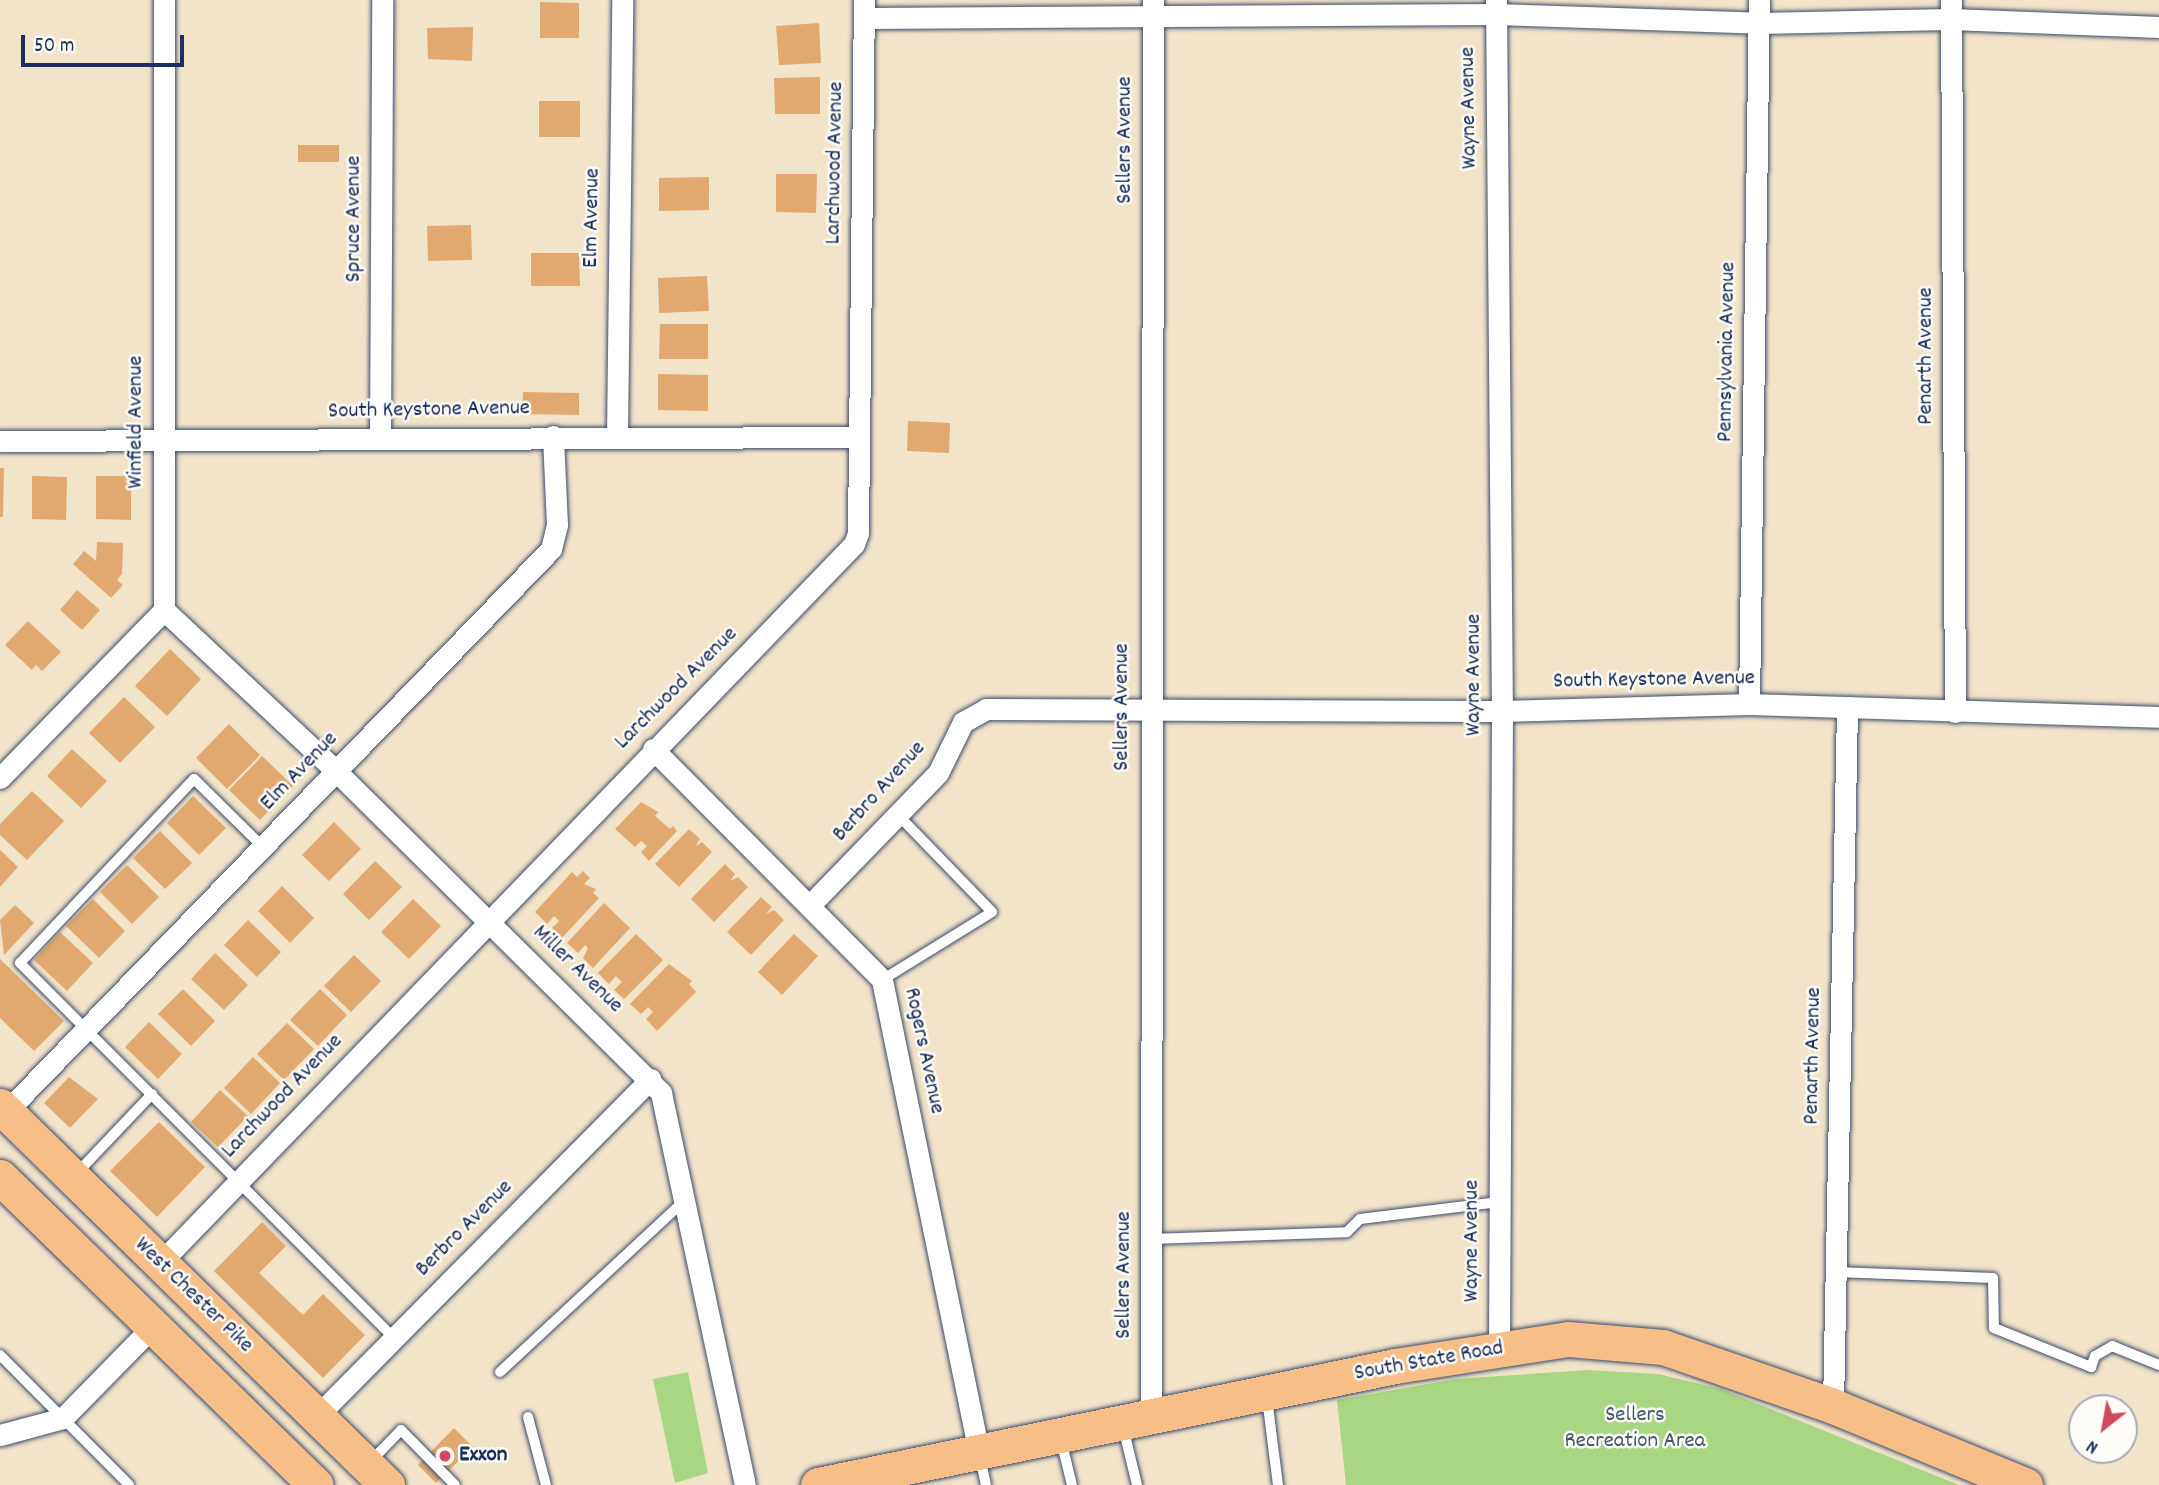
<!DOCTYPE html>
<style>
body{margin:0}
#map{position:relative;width:2159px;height:1485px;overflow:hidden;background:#f2e4c9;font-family:Dekko,sans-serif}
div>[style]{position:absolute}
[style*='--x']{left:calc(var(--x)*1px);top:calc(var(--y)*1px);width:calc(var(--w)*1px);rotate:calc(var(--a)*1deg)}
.green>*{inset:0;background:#a8d683}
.building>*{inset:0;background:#e1a96f}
.roads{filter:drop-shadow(0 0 2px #3b4a6e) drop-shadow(0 0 2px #3b4a6e)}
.service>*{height:10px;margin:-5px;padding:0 5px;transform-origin:5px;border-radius:5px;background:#fff}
.minor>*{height:21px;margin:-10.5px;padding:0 10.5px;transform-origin:10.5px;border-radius:10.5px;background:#fff}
.primary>*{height:35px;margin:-17.5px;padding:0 17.5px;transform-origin:17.5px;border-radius:17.5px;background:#f7be87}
.dots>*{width:19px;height:19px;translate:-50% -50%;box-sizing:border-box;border:4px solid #fdfcf7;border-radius:50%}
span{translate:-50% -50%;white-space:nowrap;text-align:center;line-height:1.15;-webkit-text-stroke:5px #fdfcf7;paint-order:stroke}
.street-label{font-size:23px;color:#1b2f5e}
.park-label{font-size:23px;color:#3e5967}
.poi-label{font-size:23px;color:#1b2f5e;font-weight:700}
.left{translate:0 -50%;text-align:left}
.north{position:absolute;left:2068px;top:1394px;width:70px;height:70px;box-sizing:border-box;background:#fdfcf7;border:2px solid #a3aaba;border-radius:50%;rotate:211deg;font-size:19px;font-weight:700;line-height:28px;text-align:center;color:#1b2f5e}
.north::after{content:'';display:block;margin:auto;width:24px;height:32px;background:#d1495b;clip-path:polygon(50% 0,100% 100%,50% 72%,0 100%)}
.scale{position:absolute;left:21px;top:35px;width:163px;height:32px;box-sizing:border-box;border:4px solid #1b2f5e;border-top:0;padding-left:9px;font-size:21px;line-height:24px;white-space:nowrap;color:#1b2f5e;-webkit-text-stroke:5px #fdfcf7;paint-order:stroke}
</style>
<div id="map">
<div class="green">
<div style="clip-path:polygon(1588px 1370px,1658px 1374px,1721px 1389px,1959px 1485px,1346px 1485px,1337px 1400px,1456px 1379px)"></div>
<div style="clip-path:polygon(688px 1372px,708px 1473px,675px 1483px,653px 1379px)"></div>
</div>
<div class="building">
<div style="clip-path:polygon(540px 2px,579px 3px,579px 38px,540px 38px)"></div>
<div style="clip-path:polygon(819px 23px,821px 63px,779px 65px,776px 26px)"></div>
<div style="clip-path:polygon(473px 27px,472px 61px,428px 59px,427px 28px)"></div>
<div style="clip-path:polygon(820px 77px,820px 114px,775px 114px,774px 78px)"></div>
<div style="clip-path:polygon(539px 101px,580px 101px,580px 137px,539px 137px)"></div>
<div style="clip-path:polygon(298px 145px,339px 145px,339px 162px,298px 162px)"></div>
<div style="clip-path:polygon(776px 174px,817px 174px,816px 213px,776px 212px)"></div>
<div style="clip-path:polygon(709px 177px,709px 210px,659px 211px,659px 178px)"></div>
<div style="clip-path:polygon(471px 225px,472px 260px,428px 261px,427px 226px)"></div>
<div style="clip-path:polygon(531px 253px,579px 253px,580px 286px,531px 286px)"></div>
<div style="clip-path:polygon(707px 276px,709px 311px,659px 313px,658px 278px)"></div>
<div style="clip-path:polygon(660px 324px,708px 324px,708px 359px,659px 359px)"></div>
<div style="clip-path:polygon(658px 374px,708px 375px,708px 411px,658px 410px)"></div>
<div style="clip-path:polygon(523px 392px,579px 393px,579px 415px,522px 414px)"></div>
<div style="clip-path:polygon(908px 421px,950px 423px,949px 453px,907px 451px)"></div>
<div style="clip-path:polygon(0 468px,4px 468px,3px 517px,0 517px)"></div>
<div style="clip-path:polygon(32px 476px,67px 477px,66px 520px,32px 519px)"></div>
<div style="clip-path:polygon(96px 476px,131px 476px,131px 520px,96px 519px)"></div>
<div style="clip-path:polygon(97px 542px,123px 543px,122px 574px,117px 580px,123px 585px,111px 598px,73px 564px,84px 551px,96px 561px)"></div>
<div style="clip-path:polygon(77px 590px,100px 610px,82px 630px,60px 610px)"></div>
<div style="clip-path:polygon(28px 621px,61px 652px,42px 671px,36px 665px,32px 670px,5px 645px)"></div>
<div style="clip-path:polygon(170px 649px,201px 679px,167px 716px,135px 686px)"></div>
<div style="clip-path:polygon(124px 697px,155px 727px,120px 763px,89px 733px)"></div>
<div style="clip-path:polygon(229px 724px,260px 755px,227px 789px,196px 758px)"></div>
<div style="clip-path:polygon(72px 749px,107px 781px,81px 808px,47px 776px)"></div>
<div style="clip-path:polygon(262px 756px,293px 786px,260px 820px,229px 790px)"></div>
<div style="clip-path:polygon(32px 791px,64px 821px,27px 860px,0 835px,0 824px)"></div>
<div style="clip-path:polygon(193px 796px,226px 828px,199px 855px,167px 823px)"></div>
<div style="clip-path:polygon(641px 802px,658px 812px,655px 816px,670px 829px,673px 826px,677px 831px,649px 861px,641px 852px,647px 846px,641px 841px,635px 847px,615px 829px)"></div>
<div style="clip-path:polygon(334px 822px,361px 849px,329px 881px,302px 855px)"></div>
<div style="clip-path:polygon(689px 829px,700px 839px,695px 847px,702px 842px,712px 852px,679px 887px,655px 864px)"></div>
<div style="clip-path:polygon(160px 831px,192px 863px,165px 889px,133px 858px)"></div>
<div style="clip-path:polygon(0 850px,18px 867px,0 887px)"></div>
<div style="clip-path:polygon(375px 861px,402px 887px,369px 920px,343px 894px)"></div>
<div style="clip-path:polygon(725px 864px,735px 874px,730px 881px,738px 877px,748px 887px,714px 922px,691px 899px)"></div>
<div style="clip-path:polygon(127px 865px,159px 897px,132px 924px,100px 892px)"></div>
<div style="clip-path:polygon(583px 871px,590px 878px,584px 884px,596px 889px,593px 893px,599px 898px,562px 938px,552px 928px,559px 921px,554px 916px,547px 924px,535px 912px,572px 872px,577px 877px)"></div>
<div style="clip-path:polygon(282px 886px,314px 918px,290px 943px,258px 911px)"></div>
<div style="clip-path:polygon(761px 897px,772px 907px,766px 914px,774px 910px,784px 920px,751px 955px,727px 932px)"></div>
<div style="clip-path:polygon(93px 899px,125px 931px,99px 958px,66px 926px)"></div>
<div style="clip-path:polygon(413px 899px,441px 926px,409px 959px,381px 932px)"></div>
<div style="clip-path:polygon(604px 903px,630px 928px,593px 968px,583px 958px,588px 948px,585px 945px,578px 953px,567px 943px)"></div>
<div style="clip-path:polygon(15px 905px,34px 923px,4px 955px,0 920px)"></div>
<div style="clip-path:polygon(248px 920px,281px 952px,257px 977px,224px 945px)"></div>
<div style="clip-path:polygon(60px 932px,93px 963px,67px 991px,34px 960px)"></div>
<div style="clip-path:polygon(636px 934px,663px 960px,624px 999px,614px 990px,622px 982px,616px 976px,609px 984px,598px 973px)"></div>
<div style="clip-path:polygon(794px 934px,818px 956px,782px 995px,758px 972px)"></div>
<div style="clip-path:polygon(215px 953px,248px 985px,224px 1010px,191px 979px)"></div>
<div style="clip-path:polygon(354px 955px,381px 981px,351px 1012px,324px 986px)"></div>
<div style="clip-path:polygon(0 959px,64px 1021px,34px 1051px,0 1018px)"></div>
<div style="clip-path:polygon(669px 964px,692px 981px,689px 984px,696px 992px,657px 1031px,646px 1019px,653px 1012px,648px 1007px,641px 1014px,630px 1004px)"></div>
<div style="clip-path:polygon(183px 989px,215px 1021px,191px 1046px,158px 1014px)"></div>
<div style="clip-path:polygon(320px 989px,347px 1015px,318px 1046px,290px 1020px)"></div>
<div style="clip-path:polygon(149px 1022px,182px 1054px,158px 1079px,125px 1047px)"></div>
<div style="clip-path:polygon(287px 1023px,314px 1049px,284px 1080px,257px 1054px)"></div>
<div style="clip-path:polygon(253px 1057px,280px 1083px,251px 1114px,224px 1088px)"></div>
<div style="clip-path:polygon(69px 1077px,98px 1099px,70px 1128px,44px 1103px)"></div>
<div style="clip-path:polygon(220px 1090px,248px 1116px,218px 1147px,191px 1122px)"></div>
<div style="clip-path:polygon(159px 1122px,205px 1167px,157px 1217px,110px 1171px)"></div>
<div style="clip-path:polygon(262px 1222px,286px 1246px,259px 1273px,303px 1315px,323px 1294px,365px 1335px,323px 1378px,214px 1271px)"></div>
<div style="clip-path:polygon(454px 1428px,473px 1447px,436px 1483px,418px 1465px)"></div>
</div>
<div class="roads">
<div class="service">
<div style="--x:263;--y:847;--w:97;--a:-135.4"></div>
<div style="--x:194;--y:779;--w:253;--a:133.4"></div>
<div style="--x:20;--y:963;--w:530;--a:45.08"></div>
<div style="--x:882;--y:980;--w:129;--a:-31.7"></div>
<div style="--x:992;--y:912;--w:135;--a:-134.1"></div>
<div style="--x:77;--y:1173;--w:109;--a:-46.5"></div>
<div style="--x:1151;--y:1239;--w:196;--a:-2"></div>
<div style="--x:1347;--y:1232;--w:18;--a:-45"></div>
<div style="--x:1360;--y:1219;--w:140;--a:-7"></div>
<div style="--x:1836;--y:1272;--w:157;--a:2.2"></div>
<div style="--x:1993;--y:1278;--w:50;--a:88.9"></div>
<div style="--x:1994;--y:1328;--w:105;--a:21.9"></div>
<div style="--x:2091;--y:1367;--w:12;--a:-70"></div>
<div style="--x:2095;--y:1356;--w:20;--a:-30"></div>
<div style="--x:2112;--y:1346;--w:51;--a:22"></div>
<div style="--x:0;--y:1355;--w:183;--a:45.2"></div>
<div style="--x:500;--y:1372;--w:253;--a:-42.9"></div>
<div style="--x:1267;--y:1398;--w:88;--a:82.8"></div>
<div style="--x:528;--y:1417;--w:70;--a:75.2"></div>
<div style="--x:1123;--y:1427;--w:60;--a:76.4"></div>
<div style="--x:1061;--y:1440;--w:46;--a:76.3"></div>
<div style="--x:980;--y:1457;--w:29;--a:78"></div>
<div style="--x:371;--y:1461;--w:43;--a:-45.9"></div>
<div style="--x:401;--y:1430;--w:77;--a:45.5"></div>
</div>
<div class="minor">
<div style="--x:1496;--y:0;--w:711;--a:89.52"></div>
<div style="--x:1502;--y:711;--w:638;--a:90.27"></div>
<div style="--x:1951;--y:0;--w:712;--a:89.68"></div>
<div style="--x:865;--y:18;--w:630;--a:-0.36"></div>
<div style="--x:1495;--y:14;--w:265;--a:1.9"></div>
<div style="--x:1760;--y:23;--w:191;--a:-1.2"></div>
<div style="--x:1951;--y:19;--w:208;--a:2.2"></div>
<div style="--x:617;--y:436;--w:436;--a:-89.3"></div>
<div style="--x:380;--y:438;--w:438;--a:-89.7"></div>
<div style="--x:0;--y:441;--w:858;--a:-0.27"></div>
<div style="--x:164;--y:610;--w:237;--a:43.1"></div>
<div style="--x:337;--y:772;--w:456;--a:44.7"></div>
<div style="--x:661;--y:1093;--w:401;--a:77.9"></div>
<div style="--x:1749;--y:704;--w:704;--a:-89.19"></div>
<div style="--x:653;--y:749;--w:325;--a:45.2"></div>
<div style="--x:882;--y:980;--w:481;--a:78.4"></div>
<div style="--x:0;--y:778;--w:235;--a:-45.7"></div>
<div style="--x:164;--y:610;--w:610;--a:-90"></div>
<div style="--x:810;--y:905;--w:184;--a:-45.9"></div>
<div style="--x:938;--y:773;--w:57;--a:-63.9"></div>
<div style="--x:963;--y:722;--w:26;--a:-29"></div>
<div style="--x:986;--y:709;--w:516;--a:0.22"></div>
<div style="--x:1502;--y:711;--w:247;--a:-1.6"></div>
<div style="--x:1749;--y:704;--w:410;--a:1.8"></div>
<div style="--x:0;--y:1118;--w:792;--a:-45.92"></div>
<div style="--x:551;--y:549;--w:25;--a:-76"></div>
<div style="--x:557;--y:525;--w:89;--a:-92.6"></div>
<div style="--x:160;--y:1263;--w:999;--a:-46.01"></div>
<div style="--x:854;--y:544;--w:12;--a:-70"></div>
<div style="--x:858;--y:533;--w:533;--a:-89.36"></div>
<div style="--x:1833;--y:1406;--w:699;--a:-88.85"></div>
<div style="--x:1151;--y:1415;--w:1415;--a:-89.92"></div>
<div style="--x:317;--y:1416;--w:474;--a:-45.3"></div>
<div style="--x:0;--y:1435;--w:65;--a:-15.1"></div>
<div style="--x:63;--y:1418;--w:129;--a:-45.6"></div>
</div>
<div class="primary">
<div style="--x:0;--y:1106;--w:542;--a:44.4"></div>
<div style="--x:0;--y:1177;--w:441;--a:44.3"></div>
<div style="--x:818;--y:1485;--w:589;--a:-11.65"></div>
<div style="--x:1395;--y:1366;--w:175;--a:-8.9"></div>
<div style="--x:1568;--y:1339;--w:95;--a:4.8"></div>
<div style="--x:1663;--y:1347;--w:180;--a:19.1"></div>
<div style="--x:1833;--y:1406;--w:208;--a:22.4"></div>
</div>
</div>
<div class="dots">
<div style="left:445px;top:1456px;background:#d1495b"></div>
</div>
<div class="street-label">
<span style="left:1470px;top:108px;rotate:-91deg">Wayne Avenue</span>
<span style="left:1126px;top:140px;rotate:-90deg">Sellers Avenue</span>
<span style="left:836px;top:163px;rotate:-89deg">Larchwood Avenue</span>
<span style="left:593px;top:218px;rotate:-89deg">Elm Avenue</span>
<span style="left:355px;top:219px;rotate:-90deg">Spruce Avenue</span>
<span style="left:1728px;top:352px;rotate:-89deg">Pennsylvania Avenue</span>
<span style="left:1927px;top:356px;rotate:-90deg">Penarth Avenue</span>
<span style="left:429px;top:411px;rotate:-1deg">South Keystone Avenue</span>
<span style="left:137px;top:422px;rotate:-90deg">Winfield Avenue</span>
<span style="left:1475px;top:675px;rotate:-90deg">Wayne Avenue</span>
<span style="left:1654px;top:681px;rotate:-1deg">South Keystone Avenue</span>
<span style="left:677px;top:689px;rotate:-45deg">Larchwood Avenue</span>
<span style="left:1123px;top:707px;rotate:-90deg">Sellers Avenue</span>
<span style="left:300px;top:772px;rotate:-46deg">Elm Avenue</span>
<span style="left:880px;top:792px;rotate:-48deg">Berbro Avenue</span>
<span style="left:577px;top:970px;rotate:44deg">Miller Avenue</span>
<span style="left:923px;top:1051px;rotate:78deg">Rogers Avenue</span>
<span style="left:1814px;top:1056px;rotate:-89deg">Penarth Avenue</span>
<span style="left:283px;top:1097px;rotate:-46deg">Larchwood Avenue</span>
<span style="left:465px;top:1229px;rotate:-45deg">Berbro Avenue</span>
<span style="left:1473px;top:1241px;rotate:-90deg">Wayne Avenue</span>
<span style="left:1125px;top:1275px;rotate:-90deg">Sellers Avenue</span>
<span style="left:193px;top:1296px;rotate:44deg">West Chester Pike</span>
<span style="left:1429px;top:1362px;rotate:-10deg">South State Road</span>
</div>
<div class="park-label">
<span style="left:1635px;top:1429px">Sellers<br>Recreation Area</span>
</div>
<div class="poi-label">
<span class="left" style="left:459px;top:1456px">Exxon</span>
</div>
<div class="north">N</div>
<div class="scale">50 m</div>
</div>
